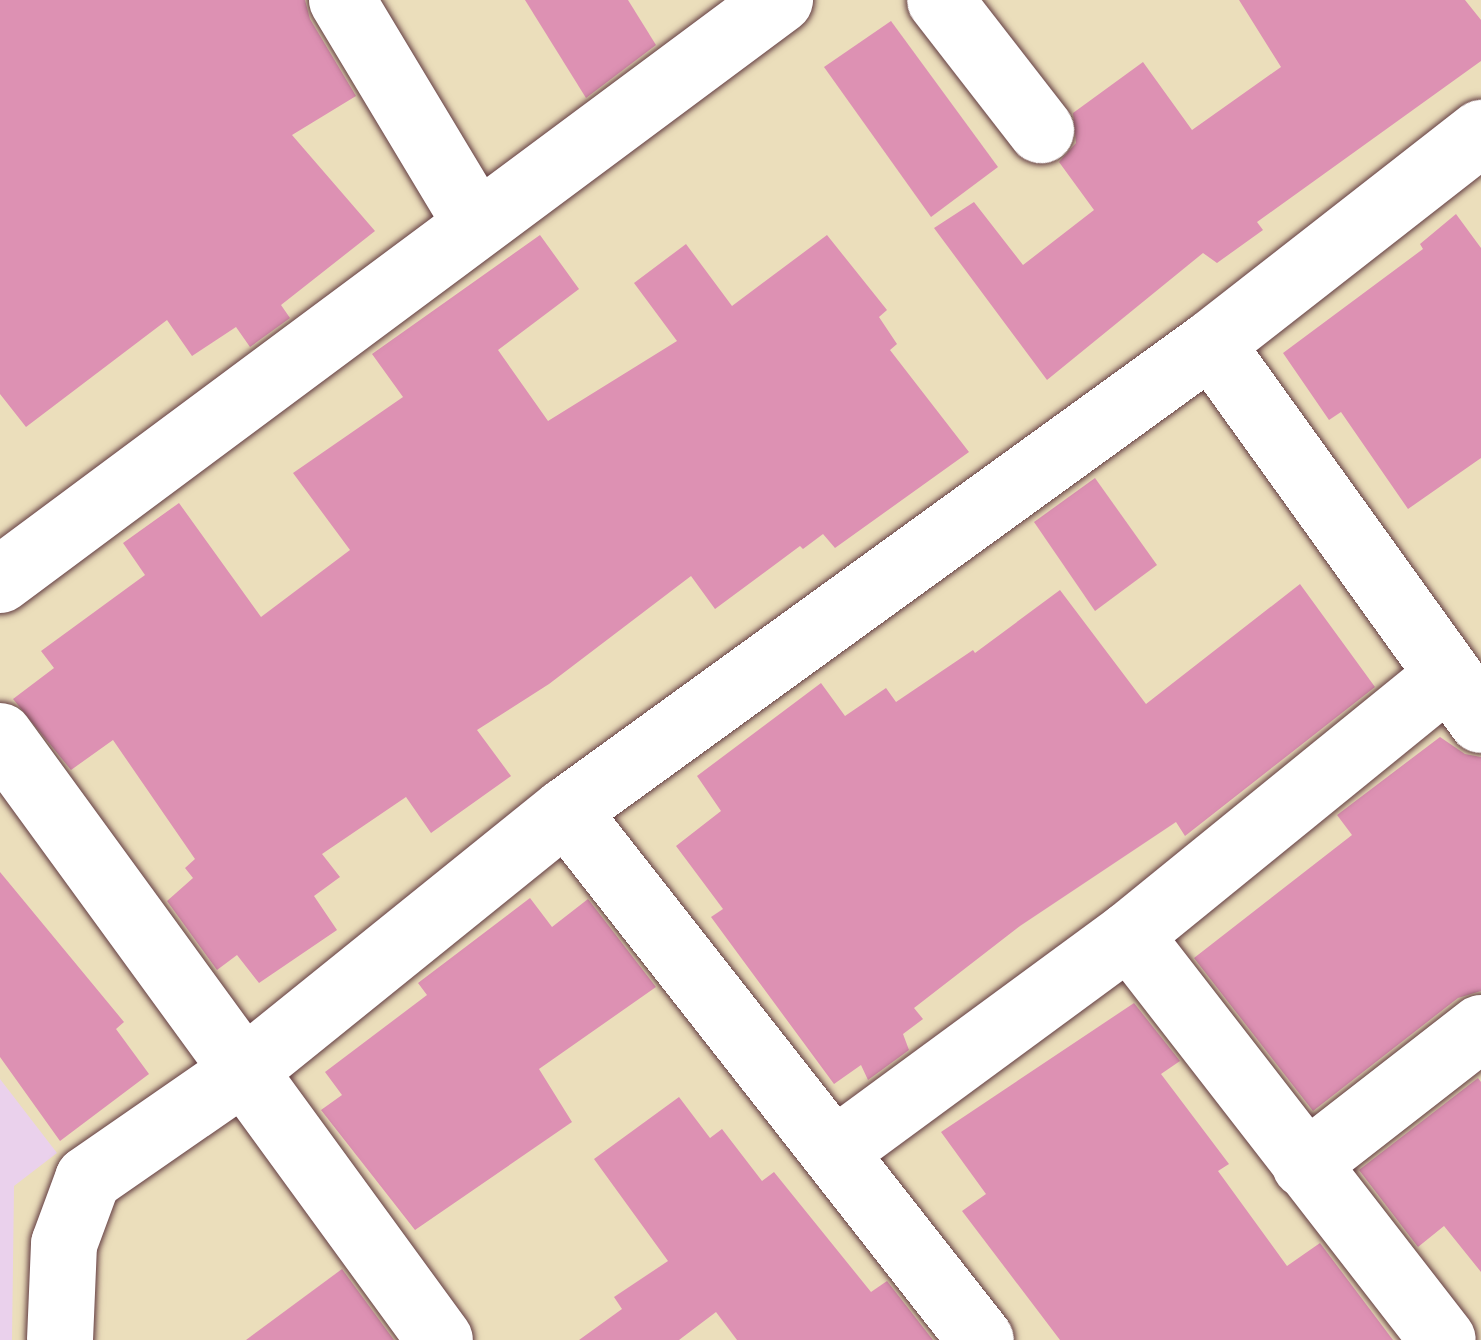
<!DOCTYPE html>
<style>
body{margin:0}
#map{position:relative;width:1481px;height:1340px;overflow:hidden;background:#ebdebb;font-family:"Balsamiq Sans",sans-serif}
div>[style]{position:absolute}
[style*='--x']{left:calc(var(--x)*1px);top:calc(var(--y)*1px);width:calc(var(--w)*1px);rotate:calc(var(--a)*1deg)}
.built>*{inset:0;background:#ead1ec}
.building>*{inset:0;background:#dd91b3}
.roads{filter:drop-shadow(0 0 3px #623c41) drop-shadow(0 0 3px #623c41)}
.minor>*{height:66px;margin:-33px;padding:0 33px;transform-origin:33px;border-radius:33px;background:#fff}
span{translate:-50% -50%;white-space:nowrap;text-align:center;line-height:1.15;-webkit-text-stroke:10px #fcf5e5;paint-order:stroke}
</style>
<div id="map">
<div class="built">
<div style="clip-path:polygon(0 1079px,57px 1153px,14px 1186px,12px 1340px,0 1340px)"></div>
</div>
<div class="building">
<div style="clip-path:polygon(0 0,305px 0,310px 19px,356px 96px,292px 135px,375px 231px,281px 305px,290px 318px,250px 347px,236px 327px,192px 356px,167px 320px,26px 427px,0 394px)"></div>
<div style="clip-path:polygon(525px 0,628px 0,656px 45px,586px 98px)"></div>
<div style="clip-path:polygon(1239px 0,1465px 0,1481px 20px,1481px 61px,1257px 222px,1263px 230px,1217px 263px,1203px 253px,1047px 380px,934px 228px,974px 202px,1023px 265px,1094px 210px,1059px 162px,1076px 143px,1073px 113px,1143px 62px,1192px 130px,1281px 67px)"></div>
<div style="clip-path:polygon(891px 21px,998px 167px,931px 217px,824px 67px)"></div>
<div style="clip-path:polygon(1456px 214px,1481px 248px,1481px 458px,1408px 509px,1341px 412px,1329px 420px,1283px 353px,1423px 249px,1420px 244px)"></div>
<div style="clip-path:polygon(540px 235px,579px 289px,498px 350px,548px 421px,677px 341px,634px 283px,686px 244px,732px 306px,827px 235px,887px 310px,879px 317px,897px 344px,890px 350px,969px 452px,835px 548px,823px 534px,803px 549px,800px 546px,715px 609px,691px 576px,549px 684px,477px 730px,511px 776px,431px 833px,406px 797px,322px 854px,340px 877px,314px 896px,337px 930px,259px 983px,237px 955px,217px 970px,167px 901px,193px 878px,185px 868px,195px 859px,113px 740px,71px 770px,13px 699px,54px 668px,41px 651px,145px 575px,123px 543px,179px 503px,261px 617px,350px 550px,293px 473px,403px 397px,372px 354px)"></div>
<div style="clip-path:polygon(1095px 478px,1157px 565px,1095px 611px,1034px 522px)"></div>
<div style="clip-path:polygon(1300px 584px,1375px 687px,1185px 836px,1176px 822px,1020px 926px,914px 1008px,923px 1019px,903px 1034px,909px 1050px,868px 1080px,861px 1065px,834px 1084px,711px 917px,723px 909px,676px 846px,721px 811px,697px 776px,821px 683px,845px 716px,886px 688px,896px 702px,973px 650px,975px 653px,1060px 590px,1146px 704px)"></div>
<div style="clip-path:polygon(1440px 737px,1465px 754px,1481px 757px,1481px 991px,1458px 998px,1313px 1111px,1194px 958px,1352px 835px,1337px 815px)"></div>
<div style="clip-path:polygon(0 872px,124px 1022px,116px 1029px,149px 1074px,60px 1141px,0 1057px)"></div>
<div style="clip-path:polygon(530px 898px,552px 927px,588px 899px,656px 987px,539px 1069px,572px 1122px,415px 1230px,321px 1110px,342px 1095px,325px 1072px,427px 995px,418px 983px)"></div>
<div style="clip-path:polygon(1134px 1003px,1180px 1061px,1161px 1074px,1229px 1164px,1218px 1171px,1287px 1266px,1320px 1243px,1393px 1340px,1060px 1340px,962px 1211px,986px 1194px,941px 1132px)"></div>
<div style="clip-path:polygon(1478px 1078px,1481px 1082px,1481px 1272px,1444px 1226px,1418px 1247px,1359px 1170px)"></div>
<div style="clip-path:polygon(679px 1097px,710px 1138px,722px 1129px,762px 1181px,774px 1172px,871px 1292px,887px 1281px,933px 1340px,737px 1340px,716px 1312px,679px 1340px,579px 1340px,622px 1309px,614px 1297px,668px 1261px,594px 1159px)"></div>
<div style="clip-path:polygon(342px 1269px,394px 1340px,246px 1340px)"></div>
</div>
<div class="roads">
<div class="minor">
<div style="--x:342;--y:0;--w:262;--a:59"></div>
<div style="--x:940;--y:0;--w:165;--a:52.2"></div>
<div style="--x:1211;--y:344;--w:463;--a:54.3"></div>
<div style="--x:0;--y:580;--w:972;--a:-36.63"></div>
<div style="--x:0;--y:736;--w:747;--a:53.93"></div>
<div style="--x:566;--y:811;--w:672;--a:51.89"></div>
<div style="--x:1129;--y:935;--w:512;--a:52.21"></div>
<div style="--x:835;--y:1151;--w:365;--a:-36.3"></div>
<div style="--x:1129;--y:935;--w:411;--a:-39.1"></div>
<div style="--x:1305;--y:1165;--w:223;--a:-37.9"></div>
<div style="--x:60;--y:1340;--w:96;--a:-87.6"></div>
<div style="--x:64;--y:1244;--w:69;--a:-69.7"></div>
<div style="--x:88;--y:1179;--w:186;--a:-34.7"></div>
<div style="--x:241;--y:1073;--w:417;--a:-38.9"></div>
<div style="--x:566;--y:811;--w:796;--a:-35.91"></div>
<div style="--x:1211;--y:344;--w:343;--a:-38"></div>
</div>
</div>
</div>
